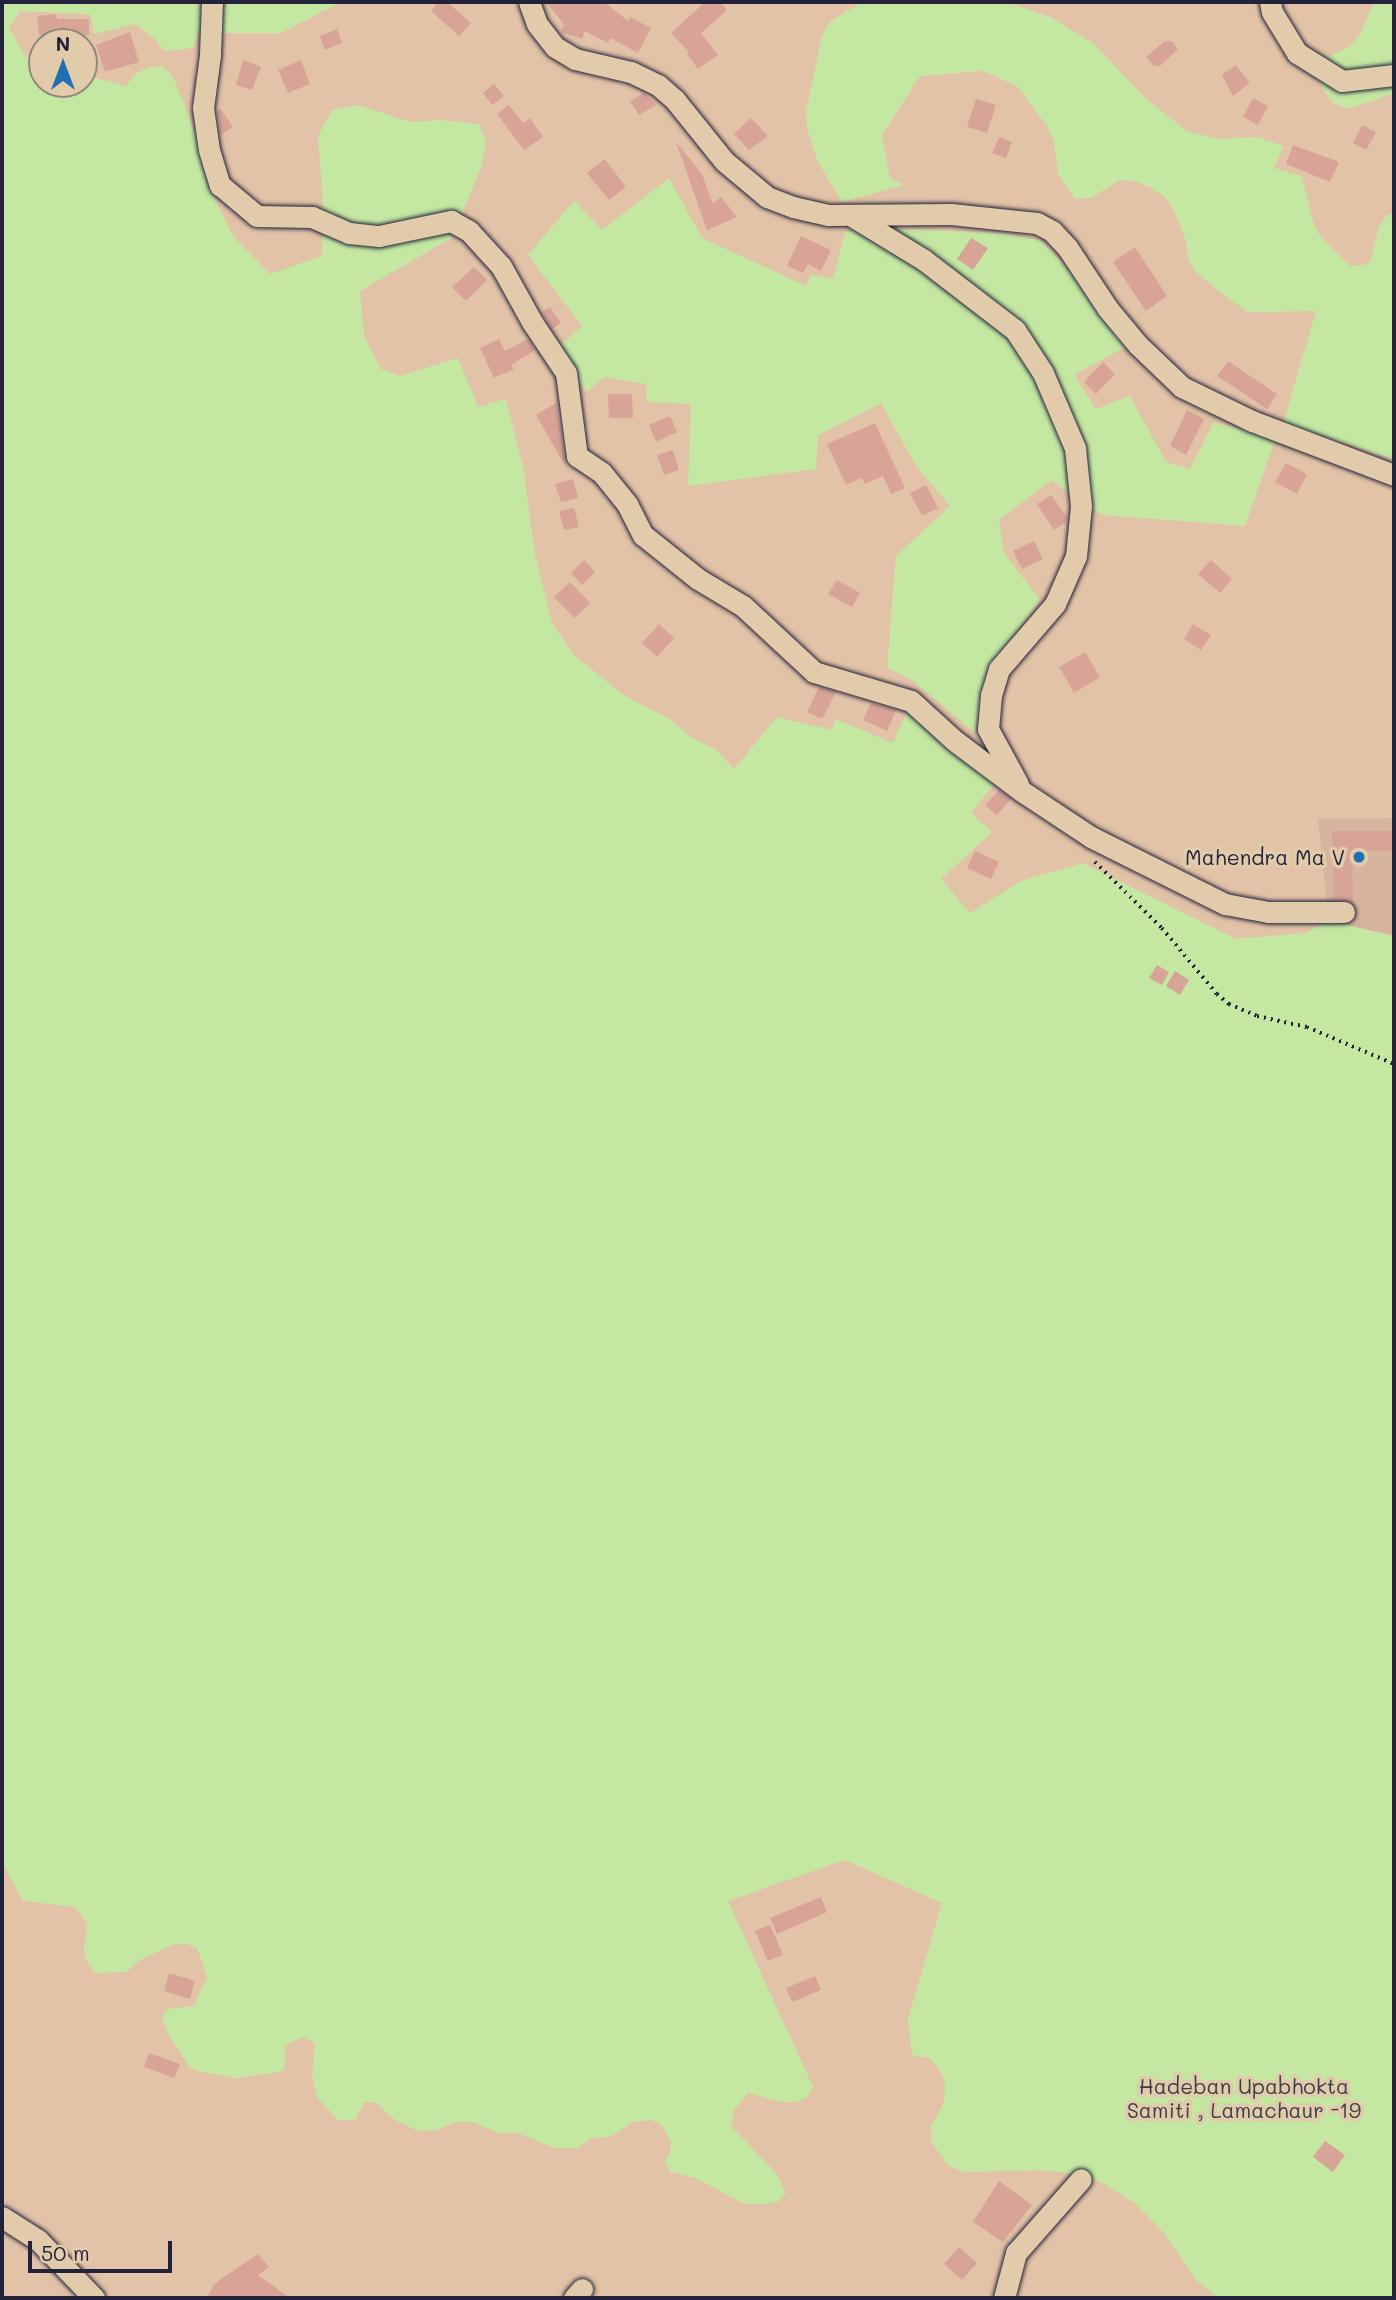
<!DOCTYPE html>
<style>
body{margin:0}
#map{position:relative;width:1396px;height:2300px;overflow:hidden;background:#e3c3a7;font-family:Mali,sans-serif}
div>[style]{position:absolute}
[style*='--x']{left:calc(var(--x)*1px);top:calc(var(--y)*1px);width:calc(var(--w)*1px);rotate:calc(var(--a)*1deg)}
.built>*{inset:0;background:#d7b49e}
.green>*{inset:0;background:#c4e8a2}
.building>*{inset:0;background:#d7a497}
.path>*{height:3.5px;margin-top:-1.75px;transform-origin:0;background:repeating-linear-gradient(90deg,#22223b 0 2px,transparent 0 7px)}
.roads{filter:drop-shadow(0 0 2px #22223b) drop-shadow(0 0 2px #22223b)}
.street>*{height:21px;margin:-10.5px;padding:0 10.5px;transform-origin:10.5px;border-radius:10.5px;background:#e1cbaa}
.dots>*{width:19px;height:19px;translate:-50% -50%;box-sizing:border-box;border:4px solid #e1cbaa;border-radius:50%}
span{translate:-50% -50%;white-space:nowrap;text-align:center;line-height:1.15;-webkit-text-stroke:7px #e1cbaa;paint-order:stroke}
.poi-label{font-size:21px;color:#22223b}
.right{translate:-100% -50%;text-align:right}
.park-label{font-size:21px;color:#3a404a}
.frame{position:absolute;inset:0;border:4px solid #22223b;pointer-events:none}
.north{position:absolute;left:28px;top:28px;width:70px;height:70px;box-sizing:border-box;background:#e1cbaa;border:2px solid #95877e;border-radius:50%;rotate:0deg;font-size:19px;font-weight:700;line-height:28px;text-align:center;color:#22223b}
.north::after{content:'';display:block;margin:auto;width:24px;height:32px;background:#1f6fb2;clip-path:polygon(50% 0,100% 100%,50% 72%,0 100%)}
.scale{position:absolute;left:28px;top:2241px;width:144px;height:32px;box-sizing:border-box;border:4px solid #22223b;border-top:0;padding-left:9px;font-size:21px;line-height:24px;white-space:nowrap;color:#22223b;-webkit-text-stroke:5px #e1cbaa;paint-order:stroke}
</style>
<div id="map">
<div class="built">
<div style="clip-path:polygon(1394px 818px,1394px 936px,1329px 921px,1318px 819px)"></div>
</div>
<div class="green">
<div style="clip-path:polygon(2px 2px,341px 2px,281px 33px,198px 33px,193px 48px,165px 51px,155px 39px,136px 24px,94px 34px,90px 14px,20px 11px,9px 28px,28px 60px,42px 64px,42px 84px,84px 84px,84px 75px,126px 86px,135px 74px,149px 67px,163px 66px,173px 77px,200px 145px,208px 187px,233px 236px,270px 274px,322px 256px,323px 201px,318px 136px,332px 110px,359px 105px,410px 122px,440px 120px,479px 124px,486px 142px,482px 164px,453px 237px,360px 291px,364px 336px,381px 369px,400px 376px,458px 358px,478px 407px,506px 399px,524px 472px,534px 550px,552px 623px,573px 654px,622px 694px,669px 719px,691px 737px,716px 750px,734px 769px,777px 717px,832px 730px,835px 719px,893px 743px,909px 707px,999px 778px,971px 813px,992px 832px,941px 879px,970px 913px,1021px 881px,1083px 863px,1236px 939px,1305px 933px,1329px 921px,1394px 936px,1394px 2298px,1219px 2298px,1197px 2281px,1164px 2233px,1135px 2203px,1102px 2183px,1075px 2174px,1041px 2170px,965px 2172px,948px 2166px,931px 2141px,931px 2125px,944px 2103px,945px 2084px,941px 2072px,930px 2058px,912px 2055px,908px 2019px,942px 1903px,845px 1860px,728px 1901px,813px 2087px,807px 2098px,795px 2102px,781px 2102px,748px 2093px,734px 2110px,731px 2126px,775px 2172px,786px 2193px,779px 2201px,768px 2204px,745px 2204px,695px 2178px,671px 2172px,665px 2162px,670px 2153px,671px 2142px,663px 2126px,651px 2120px,633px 2122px,612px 2136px,590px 2139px,578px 2148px,555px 2148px,518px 2133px,497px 2133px,474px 2122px,456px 2122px,436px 2130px,418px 2131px,395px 2120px,375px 2102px,364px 2102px,355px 2120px,338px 2120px,317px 2097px,312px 2075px,315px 2043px,304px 2037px,289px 2043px,285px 2048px,284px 2069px,279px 2072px,236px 2078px,198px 2071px,189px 2066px,168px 2034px,162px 2017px,167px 2009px,194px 2006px,207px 1977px,197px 1948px,187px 1944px,174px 1944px,138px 1961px,127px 1972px,96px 1973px,88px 1964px,84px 1951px,87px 1924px,75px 1907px,23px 1901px,2px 1862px)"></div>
<div style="clip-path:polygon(863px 2px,1006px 2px,1050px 17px,1093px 43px,1146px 99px,1187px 131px,1218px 139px,1256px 137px,1284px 146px,1274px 168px,1302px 176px,1313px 222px,1320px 236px,1350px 266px,1364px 265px,1371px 261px,1378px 229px,1386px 216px,1394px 213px,1394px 459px,1283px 424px,1316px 311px,1248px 312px,1220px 292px,1196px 272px,1188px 259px,1186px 241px,1174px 210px,1164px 196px,1149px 187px,1135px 181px,1119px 180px,1091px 198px,1075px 199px,1058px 174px,1054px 142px,1047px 126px,1017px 86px,983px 71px,920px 76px,882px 135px,890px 178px,904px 185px,842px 202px,818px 162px,807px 128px,806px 112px,822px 35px,832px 20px)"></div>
<div style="clip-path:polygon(1381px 2px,1394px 2px,1394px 93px,1349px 109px,1333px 103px,1324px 91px,1319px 76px,1321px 60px,1349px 47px,1360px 35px,1372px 6px)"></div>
<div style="clip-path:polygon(669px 178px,702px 238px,806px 286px,811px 275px,833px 279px,845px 232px,882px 228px,997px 233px,1040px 240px,1066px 267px,1127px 346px,1074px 375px,1096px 409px,1130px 396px,1166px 462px,1190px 469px,1214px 422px,1275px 439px,1245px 526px,1102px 515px,1051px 480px,999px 520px,1004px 553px,1040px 600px,987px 671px,975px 733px,911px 679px,887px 668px,896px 556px,950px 506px,916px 466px,881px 403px,818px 435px,816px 469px,688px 486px,691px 404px,647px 402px,646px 384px,605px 377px,586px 392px,561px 345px,582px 326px,528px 255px,574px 201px,602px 230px)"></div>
</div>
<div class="building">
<div style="clip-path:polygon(438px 2px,447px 2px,471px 23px,459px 36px,431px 11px)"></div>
<div style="clip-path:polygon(546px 2px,604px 2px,628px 21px,630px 17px,651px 28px,638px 53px,610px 38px,608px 43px,585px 31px,582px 39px,561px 32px,564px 24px)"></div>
<div style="clip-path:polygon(705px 2px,720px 2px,727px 10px,701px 33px,718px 55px,698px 69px,687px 54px,689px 52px,671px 33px)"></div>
<div style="clip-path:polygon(56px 14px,57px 19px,89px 19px,89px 35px,63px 35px,63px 33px,39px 35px,37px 16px)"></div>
<div style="clip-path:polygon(337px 29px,342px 43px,325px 50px,320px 36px)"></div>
<div style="clip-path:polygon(130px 32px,139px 62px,105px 72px,96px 45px)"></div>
<div style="clip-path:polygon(1165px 41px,1171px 41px,1178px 49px,1160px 66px,1154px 66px,1146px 57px)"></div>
<div style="clip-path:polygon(243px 60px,261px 67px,252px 90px,236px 85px)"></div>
<div style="clip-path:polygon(301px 60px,310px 84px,288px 93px,278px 70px)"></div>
<div style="clip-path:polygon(1236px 65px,1250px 83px,1233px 96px,1222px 75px)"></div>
<div style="clip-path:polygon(494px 84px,504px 96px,492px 105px,483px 93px)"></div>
<div style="clip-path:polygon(644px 93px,656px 105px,639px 115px,630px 101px)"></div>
<div style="clip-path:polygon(1253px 98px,1268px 106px,1258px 125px,1243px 117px)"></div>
<div style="clip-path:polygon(976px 99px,996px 105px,987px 133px,967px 127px)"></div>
<div style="clip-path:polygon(509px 105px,523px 123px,530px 118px,543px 137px,524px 150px,497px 114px)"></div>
<div style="clip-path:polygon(220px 108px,233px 127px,221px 135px,217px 111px)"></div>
<div style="clip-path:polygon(751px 118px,768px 136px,749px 150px,734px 134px)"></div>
<div style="clip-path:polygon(1362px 125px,1376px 132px,1366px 150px,1353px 143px)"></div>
<div style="clip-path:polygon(999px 137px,1012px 142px,1006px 158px,992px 153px)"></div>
<div style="clip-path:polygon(676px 142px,702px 174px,713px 204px,721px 197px,737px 217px,707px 230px)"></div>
<div style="clip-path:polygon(1293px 145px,1339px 162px,1330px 182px,1286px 164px)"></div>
<div style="clip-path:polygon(605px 159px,626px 187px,609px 200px,587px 173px)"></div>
<div style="clip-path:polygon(801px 236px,831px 250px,821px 271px,808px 264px,803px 273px,787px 266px)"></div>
<div style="clip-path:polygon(971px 238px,988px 248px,973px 270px,957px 259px)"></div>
<div style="clip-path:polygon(1135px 247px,1167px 296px,1146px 311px,1113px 262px)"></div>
<div style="clip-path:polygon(474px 267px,487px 280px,466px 301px,452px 287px)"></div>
<div style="clip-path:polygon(550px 307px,561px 323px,552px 329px,542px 312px)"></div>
<div style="clip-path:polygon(499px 339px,505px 351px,528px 339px,535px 350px,511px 365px,514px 369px,494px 378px,480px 348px)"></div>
<div style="clip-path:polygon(1228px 361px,1277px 394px,1267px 409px,1217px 376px)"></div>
<div style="clip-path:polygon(1103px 362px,1115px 374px,1096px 394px,1084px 382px)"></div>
<div style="clip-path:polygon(608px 394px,632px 394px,633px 418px,609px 418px)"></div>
<div style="clip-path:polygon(556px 403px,566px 464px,564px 464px,536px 415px)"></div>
<div style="clip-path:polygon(1187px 410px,1204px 419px,1186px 455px,1170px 446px)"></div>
<div style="clip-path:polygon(670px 416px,677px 432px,656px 442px,649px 425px)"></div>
<div style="clip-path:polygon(875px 423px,905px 488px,891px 494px,883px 476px,865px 484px,862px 478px,846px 485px,827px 444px)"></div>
<div style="clip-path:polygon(673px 450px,679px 470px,664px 475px,657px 455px)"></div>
<div style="clip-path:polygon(1286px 463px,1307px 474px,1297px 494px,1275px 482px)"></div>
<div style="clip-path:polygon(573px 479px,578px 498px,561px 502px,555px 484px)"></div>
<div style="clip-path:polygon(926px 485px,938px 508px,922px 516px,910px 493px)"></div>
<div style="clip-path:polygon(1051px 495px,1067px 517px,1066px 522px,1054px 530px,1037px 504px)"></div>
<div style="clip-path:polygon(574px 508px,579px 527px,564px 530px,559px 511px)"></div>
<div style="clip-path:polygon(1034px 541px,1043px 559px,1022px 569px,1013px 551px)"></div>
<div style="clip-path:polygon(584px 560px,595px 572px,582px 585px,571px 573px)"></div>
<div style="clip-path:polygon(1211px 560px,1232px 579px,1220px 593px,1198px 574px)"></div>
<div style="clip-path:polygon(837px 580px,860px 593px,852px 607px,828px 594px)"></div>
<div style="clip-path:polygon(570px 582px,590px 603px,575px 618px,554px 597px)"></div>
<div style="clip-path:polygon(659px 624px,674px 638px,657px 657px,642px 643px)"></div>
<div style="clip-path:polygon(1193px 624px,1211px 635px,1201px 650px,1184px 639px)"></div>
<div style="clip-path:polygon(1085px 652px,1100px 677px,1074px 693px,1059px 667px)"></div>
<div style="clip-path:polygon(819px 687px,836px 692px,822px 719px,807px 712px)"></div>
<div style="clip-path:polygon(871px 703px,896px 710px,887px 731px,863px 720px)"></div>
<div style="clip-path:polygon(999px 790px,1011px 799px,997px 815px,985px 805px)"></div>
<div style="clip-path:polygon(1332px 831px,1394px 831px,1394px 851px,1352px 851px,1353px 903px,1334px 899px)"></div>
<div style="clip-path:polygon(975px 851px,999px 862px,991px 879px,967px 868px)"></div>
<div style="clip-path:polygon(1157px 965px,1169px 972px,1162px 985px,1149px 978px)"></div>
<div style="clip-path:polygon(1175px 971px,1189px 980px,1180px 995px,1166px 986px)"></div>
<div style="clip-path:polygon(821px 1897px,827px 1912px,777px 1934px,770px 1918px)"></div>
<div style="clip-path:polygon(770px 1925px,783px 1955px,768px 1961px,755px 1931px)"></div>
<div style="clip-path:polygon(169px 1973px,195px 1981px,190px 1999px,164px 1991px)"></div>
<div style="clip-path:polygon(815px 1976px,821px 1990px,792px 2002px,786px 1988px)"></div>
<div style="clip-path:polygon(149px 2053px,180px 2064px,174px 2078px,144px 2067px)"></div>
<div style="clip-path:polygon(1325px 2141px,1345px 2155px,1333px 2172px,1313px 2157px)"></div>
<div style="clip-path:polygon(999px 2181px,1032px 2205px,1003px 2242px,973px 2222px)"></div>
<div style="clip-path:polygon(959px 2247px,977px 2263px,962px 2280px,944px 2264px)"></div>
<div style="clip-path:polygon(258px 2254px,269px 2267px,258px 2275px,290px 2298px,207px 2298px,214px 2284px)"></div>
</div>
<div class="path">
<div style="--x:1095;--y:862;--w:94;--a:44.6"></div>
<div style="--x:1162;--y:928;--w:86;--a:50.2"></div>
<div style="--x:1217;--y:994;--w:16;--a:40"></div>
<div style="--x:1229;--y:1004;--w:30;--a:23"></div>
<div style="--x:1257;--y:1016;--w:51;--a:12.4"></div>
<div style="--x:1307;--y:1027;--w:95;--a:23"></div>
</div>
<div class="roads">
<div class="street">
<div style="--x:212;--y:2;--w:53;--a:92.2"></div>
<div style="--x:210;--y:55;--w:53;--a:97.5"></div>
<div style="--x:203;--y:108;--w:42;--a:81.9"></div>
<div style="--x:209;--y:150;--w:37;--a:73"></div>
<div style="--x:220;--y:185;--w:48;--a:40"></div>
<div style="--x:257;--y:216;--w:55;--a:1"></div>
<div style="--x:312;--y:217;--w:40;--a:23.4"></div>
<div style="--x:349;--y:233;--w:30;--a:6"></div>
<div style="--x:379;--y:236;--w:74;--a:-11.8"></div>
<div style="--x:451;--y:221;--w:21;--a:29"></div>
<div style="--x:469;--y:231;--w:47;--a:47.6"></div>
<div style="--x:501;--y:266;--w:64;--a:61"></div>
<div style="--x:532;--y:322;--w:61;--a:56.3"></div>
<div style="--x:566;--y:373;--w:84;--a:82.5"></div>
<div style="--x:577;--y:456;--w:30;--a:34"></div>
<div style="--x:602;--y:473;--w:40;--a:51"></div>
<div style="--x:627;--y:504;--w:35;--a:63"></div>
<div style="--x:643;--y:535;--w:70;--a:38.7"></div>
<div style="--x:698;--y:579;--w:52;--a:31"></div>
<div style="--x:743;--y:606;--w:97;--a:42.9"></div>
<div style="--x:814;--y:672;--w:101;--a:16.6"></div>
<div style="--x:911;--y:701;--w:59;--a:42.3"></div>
<div style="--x:955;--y:741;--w:85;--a:36.9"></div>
<div style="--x:1023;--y:792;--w:82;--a:33.5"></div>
<div style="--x:1091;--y:837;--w:150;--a:26.6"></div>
<div style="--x:1225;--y:904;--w:44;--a:10.5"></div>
<div style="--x:1268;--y:912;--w:76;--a:0"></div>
<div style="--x:529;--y:2;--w:23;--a:70"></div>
<div style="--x:537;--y:24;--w:29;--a:52"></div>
<div style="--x:555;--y:47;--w:23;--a:31"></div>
<div style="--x:575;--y:59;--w:57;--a:13.1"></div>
<div style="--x:631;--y:72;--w:30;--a:26"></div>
<div style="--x:658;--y:85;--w:23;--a:41"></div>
<div style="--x:675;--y:100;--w:78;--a:51.2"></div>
<div style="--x:724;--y:161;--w:56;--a:39.9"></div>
<div style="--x:767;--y:197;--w:28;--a:21"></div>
<div style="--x:793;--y:207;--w:36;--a:13"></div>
<div style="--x:828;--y:215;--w:123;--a:-0.5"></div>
<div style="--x:951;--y:214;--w:86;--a:6"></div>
<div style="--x:1037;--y:223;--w:17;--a:28"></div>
<div style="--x:1052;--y:231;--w:22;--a:47"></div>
<div style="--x:1067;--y:247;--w:74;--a:56.5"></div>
<div style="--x:1108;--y:309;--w:47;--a:50.2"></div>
<div style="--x:1138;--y:345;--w:61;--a:43.7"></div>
<div style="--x:1182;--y:387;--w:78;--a:25.9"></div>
<div style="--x:1252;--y:421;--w:152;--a:20.8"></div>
<div style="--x:1270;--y:2;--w:10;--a:79"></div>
<div style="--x:1272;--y:12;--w:48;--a:58.6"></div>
<div style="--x:1297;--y:53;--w:53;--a:31.9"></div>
<div style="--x:1342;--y:81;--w:52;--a:-6.6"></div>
<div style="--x:852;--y:216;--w:84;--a:31.4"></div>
<div style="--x:924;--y:260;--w:115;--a:37.6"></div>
<div style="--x:1015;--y:330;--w:51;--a:56.9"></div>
<div style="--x:1043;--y:373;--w:82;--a:66.9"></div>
<div style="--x:1075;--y:448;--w:58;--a:84.1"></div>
<div style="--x:1081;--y:506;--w:50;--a:95.7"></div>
<div style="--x:1076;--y:556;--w:52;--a:113.6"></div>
<div style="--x:1055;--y:604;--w:86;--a:130.7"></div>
<div style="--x:999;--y:669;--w:27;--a:107"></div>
<div style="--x:991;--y:695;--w:34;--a:95"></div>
<div style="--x:988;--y:729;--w:63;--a:61.4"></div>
<div style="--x:2;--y:2217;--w:43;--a:32.6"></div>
<div style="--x:38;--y:2240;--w:81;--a:46"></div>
<div style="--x:574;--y:2298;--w:12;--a:-48"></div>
<div style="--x:1004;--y:2298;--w:47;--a:-75.1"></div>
<div style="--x:1016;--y:2253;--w:98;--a:-48.7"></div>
</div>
</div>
<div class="dots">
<div style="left:1359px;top:857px;background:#1f6fb2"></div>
</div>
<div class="poi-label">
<span class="right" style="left:1345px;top:857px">Mahendra Ma V</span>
</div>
<div class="park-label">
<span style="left:1244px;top:2098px">Hadeban Upabhokta<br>Samiti , Lamachaur -19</span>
</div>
<div class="frame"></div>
<div class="north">N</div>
<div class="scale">50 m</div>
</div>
